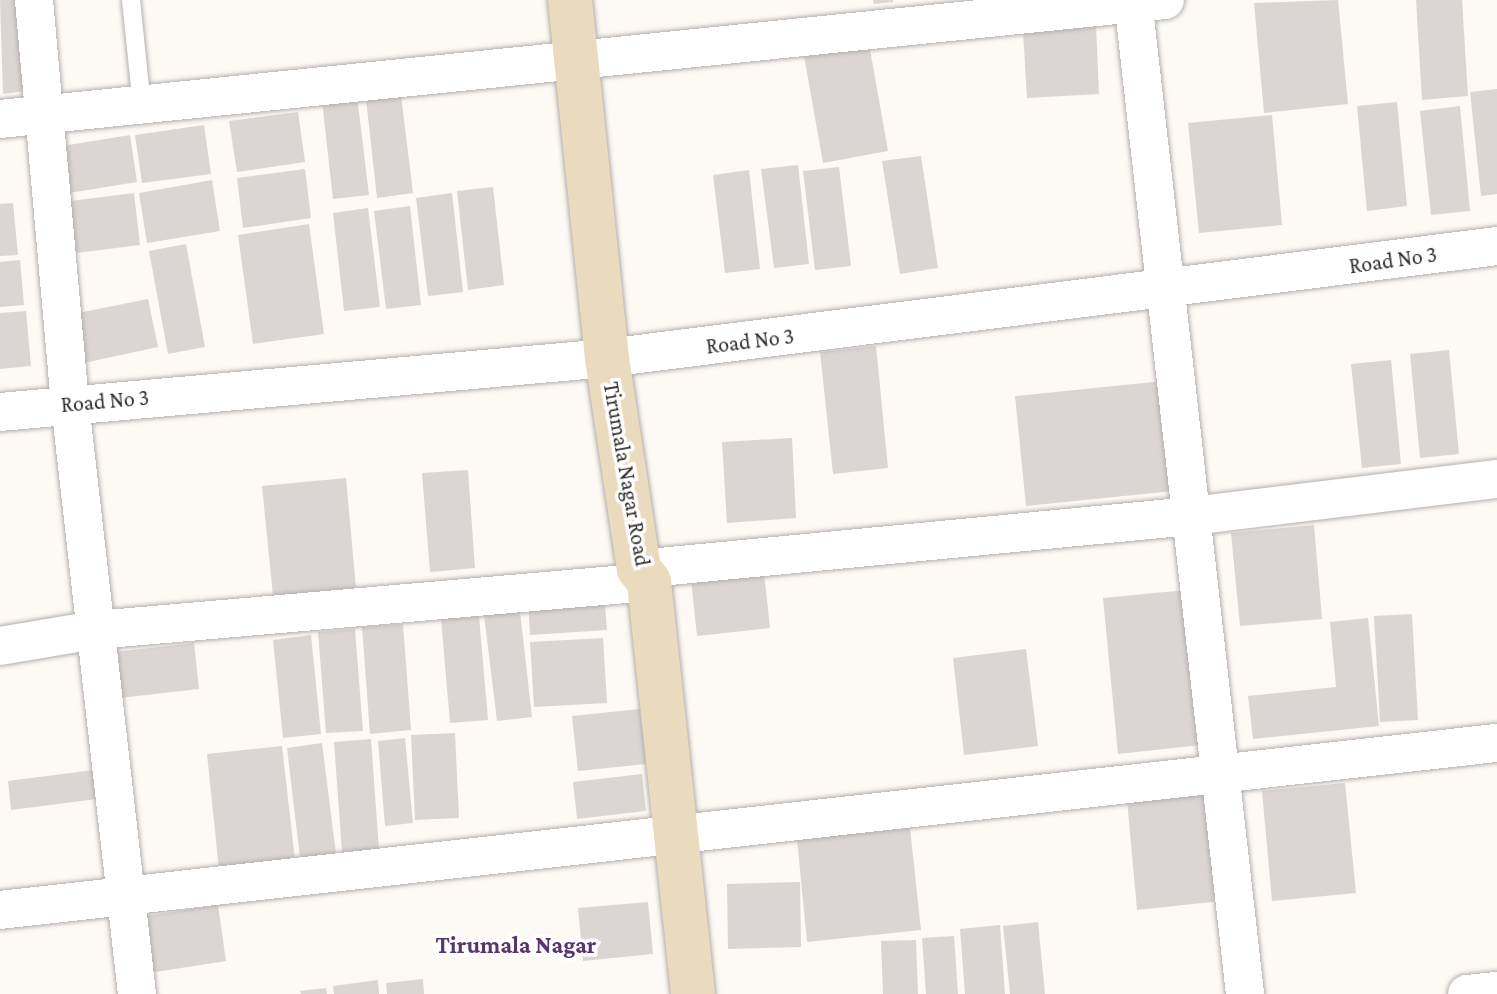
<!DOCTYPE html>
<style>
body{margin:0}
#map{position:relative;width:1497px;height:994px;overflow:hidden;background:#fdf9f5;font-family:"Crimson Pro",serif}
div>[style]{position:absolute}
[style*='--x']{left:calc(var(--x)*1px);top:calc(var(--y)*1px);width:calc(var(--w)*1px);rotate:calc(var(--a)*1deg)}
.building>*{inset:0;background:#dbd6d4}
.roads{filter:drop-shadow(0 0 2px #b4afad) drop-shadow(0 0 2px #b4afad)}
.lane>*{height:18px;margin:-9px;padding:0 9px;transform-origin:9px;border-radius:9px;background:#fff}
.street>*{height:38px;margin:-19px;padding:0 19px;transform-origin:19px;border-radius:19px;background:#fff}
.secondary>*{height:44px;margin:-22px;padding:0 22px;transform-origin:22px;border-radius:22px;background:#eadabe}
span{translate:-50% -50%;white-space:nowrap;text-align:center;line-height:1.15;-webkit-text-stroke:7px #fff;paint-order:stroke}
.street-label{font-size:22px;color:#302e2d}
.neighbourhood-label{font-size:24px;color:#59356e;font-weight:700}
</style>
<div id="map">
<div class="building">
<div style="clip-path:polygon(0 0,28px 0,38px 89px,3px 94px)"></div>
<div style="clip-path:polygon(873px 0,893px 0,893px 2px,874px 4px)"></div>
<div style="clip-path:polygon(1338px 0,1348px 104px,1264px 113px,1254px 3px)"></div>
<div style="clip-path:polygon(1416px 0,1462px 0,1468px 96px,1422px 100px)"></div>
<div style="clip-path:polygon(1096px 26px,1099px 94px,1027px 98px,1023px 31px)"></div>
<div style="clip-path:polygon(868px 38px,888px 151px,823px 163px,803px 50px)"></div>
<div style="clip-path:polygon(1497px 89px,1497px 194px,1481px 196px,1470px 92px)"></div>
<div style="clip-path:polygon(401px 95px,413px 193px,377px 198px,366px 99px)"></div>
<div style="clip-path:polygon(357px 96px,369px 195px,333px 199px,322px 101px)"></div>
<div style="clip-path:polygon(1397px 102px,1407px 206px,1367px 211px,1357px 106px)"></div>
<div style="clip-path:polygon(1460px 106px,1470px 211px,1431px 215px,1420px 111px)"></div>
<div style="clip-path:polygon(298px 112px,305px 162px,237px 172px,229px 121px)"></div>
<div style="clip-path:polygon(1272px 115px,1282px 225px,1199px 233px,1188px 123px)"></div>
<div style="clip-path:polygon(204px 125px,211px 174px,142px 183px,135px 135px)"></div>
<div style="clip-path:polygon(130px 135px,137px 182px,57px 195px,50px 148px)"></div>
<div style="clip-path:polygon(921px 156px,938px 268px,900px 274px,882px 161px)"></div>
<div style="clip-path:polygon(798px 165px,809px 264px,774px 268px,761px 169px)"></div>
<div style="clip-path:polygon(839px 167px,851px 266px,815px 270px,803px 171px)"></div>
<div style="clip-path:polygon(305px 169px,311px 218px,243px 228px,237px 178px)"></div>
<div style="clip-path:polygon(749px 170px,760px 269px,725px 273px,713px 175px)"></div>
<div style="clip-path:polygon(212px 180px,220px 231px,147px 243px,139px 193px)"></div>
<div style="clip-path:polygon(493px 187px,504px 285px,468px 290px,457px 191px)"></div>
<div style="clip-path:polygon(134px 193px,140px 245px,60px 255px,54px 203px)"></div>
<div style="clip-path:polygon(452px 193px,463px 292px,428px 296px,416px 198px)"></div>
<div style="clip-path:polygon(13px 203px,18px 255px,0 256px,0 204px)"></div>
<div style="clip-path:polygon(410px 206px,421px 305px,386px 309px,374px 211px)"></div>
<div style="clip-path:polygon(368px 208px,380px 307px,344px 311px,333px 213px)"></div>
<div style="clip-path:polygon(309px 224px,324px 334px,253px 344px,238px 235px)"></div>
<div style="clip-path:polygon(186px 244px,205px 347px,168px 354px,149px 251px)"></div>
<div style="clip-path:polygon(20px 260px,24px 305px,0 307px,0 262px)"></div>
<div style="clip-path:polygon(148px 299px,158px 347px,84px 363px,73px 314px)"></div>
<div style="clip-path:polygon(26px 311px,31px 366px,0 369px,0 313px)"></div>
<div style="clip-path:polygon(876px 346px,888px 468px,833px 474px,820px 352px)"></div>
<div style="clip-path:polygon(1449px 350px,1459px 454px,1420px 458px,1410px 354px)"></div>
<div style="clip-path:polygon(1391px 360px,1401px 464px,1362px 468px,1351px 364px)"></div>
<div style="clip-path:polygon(1163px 381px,1173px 491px,1026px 506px,1015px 396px)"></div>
<div style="clip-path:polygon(792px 438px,796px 518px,727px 523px,722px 442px)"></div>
<div style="clip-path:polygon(468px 470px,475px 568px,430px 572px,422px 473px)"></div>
<div style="clip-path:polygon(346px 478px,356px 588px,273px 596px,262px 486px)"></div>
<div style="clip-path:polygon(1314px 525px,1322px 619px,1240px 626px,1231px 533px)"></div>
<div style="clip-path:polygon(764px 572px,770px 628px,697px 636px,691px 579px)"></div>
<div style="clip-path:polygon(1186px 590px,1201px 745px,1118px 754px,1103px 598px)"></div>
<div style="clip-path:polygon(604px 594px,607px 630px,530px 635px,528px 599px)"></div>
<div style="clip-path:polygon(520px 611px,532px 717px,497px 721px,484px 615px)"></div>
<div style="clip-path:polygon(1412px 614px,1418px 720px,1380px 722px,1374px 616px)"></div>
<div style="clip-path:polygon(479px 616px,488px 720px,450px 723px,441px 619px)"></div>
<div style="clip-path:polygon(1368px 618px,1379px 726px,1253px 739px,1248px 696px,1336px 687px,1330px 622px)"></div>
<div style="clip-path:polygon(403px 624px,411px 730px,370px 734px,362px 627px)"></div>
<div style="clip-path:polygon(355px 629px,363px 731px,326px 733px,318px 632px)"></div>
<div style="clip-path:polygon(311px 635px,321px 734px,283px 738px,273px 640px)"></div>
<div style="clip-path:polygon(603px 638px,607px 703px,534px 707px,530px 642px)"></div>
<div style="clip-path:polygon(194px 643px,199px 689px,111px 699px,106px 653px)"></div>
<div style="clip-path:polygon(1026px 649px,1038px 746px,964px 755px,953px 658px)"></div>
<div style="clip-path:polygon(640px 709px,646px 764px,578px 771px,572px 716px)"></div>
<div style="clip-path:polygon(455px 733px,459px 818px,415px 820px,411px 735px)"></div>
<div style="clip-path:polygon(405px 738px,413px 823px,385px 826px,378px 741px)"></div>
<div style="clip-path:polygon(371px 739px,379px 850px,342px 852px,334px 742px)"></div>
<div style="clip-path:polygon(322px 743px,336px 854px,300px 858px,287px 748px)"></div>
<div style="clip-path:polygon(282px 746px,295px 860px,219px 869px,207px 754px)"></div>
<div style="clip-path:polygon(101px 769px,105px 798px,11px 810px,8px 781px)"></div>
<div style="clip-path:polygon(642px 774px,646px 811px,577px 819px,573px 782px)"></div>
<div style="clip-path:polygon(1345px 783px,1356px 893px,1272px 901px,1262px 791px)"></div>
<div style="clip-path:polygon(1211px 791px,1221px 901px,1137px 910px,1127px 800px)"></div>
<div style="clip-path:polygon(910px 828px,921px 930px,807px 942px,797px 839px)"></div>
<div style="clip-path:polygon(800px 882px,801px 947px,728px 949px,727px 884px)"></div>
<div style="clip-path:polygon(648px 902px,653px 954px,583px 961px,578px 908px)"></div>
<div style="clip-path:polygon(218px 905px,226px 961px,149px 973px,140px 917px)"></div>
<div style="clip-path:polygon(1038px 922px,1045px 994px,1010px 994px,1003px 926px)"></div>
<div style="clip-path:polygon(1000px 925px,1005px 994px,965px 994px,960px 929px)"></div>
<div style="clip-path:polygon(954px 936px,958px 994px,926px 994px,922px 938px)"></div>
<div style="clip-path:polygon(916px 940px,918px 994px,883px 994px,881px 941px)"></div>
<div style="clip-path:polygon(423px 979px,424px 994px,387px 994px,386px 983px)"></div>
<div style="clip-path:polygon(378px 980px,379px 994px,334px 994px,333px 986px)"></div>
<div style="clip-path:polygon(326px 988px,327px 994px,301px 994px,300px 991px)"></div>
</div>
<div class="roads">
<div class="lane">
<div style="--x:131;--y:0;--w:107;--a:84.1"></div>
</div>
<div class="street">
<div style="--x:34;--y:0;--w:406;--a:84.9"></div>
<div style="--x:70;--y:404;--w:594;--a:83.52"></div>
<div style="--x:1133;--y:0;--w:1000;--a:83.57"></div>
<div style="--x:0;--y:119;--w:1171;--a:-5.83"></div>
<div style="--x:0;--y:412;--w:609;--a:-5.08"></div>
<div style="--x:607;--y:358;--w:897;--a:-7.17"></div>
<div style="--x:639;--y:569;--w:555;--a:-5.48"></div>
<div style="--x:1191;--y:516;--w:308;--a:-6.9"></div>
<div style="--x:0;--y:646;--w:97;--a:-9.5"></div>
<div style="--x:96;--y:630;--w:555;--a:-4.96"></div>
<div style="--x:0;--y:910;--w:1506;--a:-6.37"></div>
<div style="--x:1467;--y:994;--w:30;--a:-6"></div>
</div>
<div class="secondary">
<div style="--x:570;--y:0;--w:360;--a:84.1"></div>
<div style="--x:607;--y:358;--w:213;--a:81.4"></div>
<div style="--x:639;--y:569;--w:16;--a:52"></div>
<div style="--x:649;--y:582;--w:414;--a:83.9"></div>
</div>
</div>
<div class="street-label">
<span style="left:1393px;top:260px;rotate:-8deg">Road No 3</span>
<span style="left:750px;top:341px;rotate:-7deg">Road No 3</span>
<span style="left:105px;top:401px;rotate:-5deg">Road No 3</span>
<span style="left:627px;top:474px;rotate:80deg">Tirumala Nagar Road</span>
</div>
<div class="neighbourhood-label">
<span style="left:516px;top:945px">Tirumala Nagar</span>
</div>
</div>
